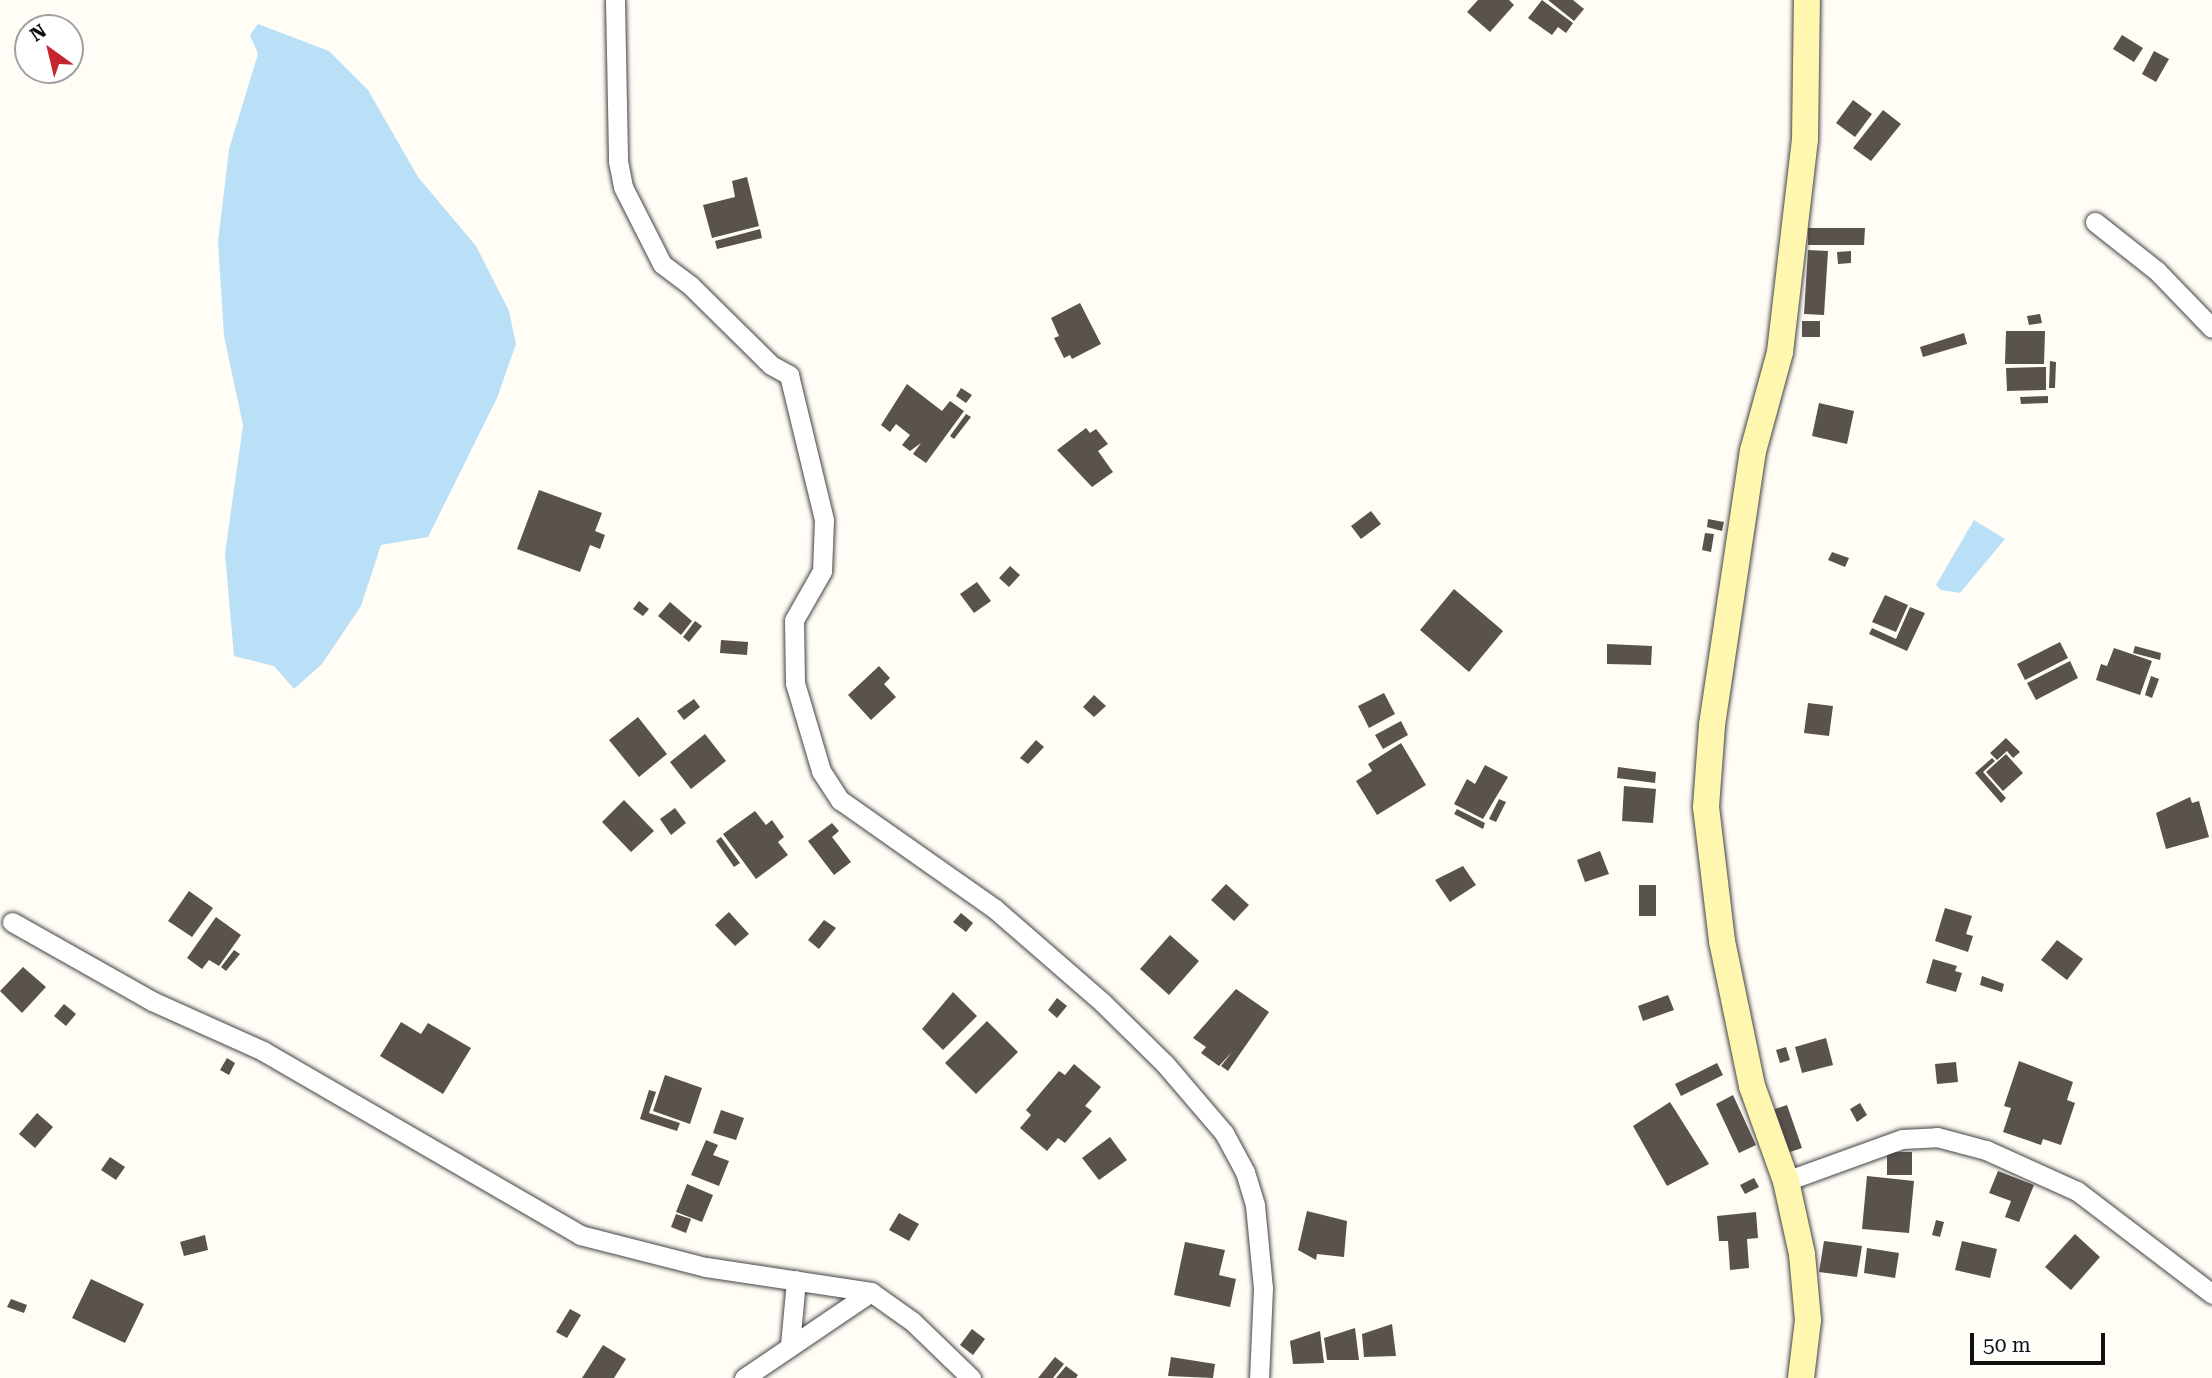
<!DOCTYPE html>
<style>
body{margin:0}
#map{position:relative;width:2212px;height:1378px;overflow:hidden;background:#fffdf5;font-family:"Roboto Serif",serif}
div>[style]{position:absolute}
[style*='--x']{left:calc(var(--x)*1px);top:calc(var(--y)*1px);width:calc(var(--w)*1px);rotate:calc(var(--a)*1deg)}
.water>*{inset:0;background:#b9e0f7}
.building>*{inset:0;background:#5a524d}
.roads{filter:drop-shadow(0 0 2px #444) drop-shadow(0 0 2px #444)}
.street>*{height:19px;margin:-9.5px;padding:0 9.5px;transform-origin:9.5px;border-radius:9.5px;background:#fff}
.secondary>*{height:26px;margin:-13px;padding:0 13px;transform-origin:13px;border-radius:13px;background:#fff6b0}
span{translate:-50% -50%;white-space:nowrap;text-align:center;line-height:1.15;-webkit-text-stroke:7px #fff;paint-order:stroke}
.north{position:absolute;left:14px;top:14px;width:70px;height:70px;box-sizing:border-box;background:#fff;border:2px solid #a0a0a0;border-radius:50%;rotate:326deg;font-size:19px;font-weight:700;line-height:28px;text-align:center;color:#111}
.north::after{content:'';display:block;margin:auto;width:24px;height:32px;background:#c4262e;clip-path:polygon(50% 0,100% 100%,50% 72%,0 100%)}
.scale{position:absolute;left:1970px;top:1333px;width:135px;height:32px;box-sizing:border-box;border:4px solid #111;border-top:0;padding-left:9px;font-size:21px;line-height:24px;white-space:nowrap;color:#111;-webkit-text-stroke:5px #fff;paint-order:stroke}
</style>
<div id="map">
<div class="water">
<div style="clip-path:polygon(258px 24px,329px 51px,368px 90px,418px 177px,476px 246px,509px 311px,516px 344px,497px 398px,428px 537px,381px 545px,361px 606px,322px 664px,294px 689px,274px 666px,234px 656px,225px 554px,243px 425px,224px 336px,218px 242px,229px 149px,258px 54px,250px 35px)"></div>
<div style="clip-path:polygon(1974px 520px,2005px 539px,1960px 593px,1941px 590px,1936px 585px)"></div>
</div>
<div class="building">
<div style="clip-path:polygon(1478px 0,1509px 0,1514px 5px,1490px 32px,1467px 12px)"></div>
<div style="clip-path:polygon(1542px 0,1573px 23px,1566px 33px,1558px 27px,1552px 35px,1528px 18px)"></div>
<div style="clip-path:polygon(1548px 0,1573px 0,1584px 9px,1574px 21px)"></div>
<div style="clip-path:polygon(2122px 35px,2143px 48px,2134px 62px,2113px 49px)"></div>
<div style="clip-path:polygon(2154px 51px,2169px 59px,2156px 82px,2142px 74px)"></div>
<div style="clip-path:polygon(1853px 100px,1872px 114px,1855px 137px,1836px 123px)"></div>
<div style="clip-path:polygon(1883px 110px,1901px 124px,1871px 161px,1853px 148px)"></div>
<div style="clip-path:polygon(747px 177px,759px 226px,712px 238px,703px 205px,735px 197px,732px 181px)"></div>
<div style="clip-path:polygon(1808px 228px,1865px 228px,1864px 245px,1808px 245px)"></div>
<div style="clip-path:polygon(760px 229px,762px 238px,717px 249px,715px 241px)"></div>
<div style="clip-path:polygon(1808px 250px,1828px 251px,1824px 315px,1804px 314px)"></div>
<div style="clip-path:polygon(1851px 251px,1851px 263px,1838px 264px,1837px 252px)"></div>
<div style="clip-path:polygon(1080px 303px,1101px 344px,1072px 359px,1070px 355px,1064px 358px,1054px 338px,1059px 336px,1051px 318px)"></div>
<div style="clip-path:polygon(2040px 314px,2042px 323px,2029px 325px,2027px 316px)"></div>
<div style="clip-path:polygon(1802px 321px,1820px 321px,1820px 337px,1802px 337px)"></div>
<div style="clip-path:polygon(2006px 331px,2045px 331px,2044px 364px,2005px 364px)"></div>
<div style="clip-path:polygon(1964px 333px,1967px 344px,1923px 357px,1920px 347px)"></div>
<div style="clip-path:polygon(2050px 361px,2056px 362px,2055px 388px,2049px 388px)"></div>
<div style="clip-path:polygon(2046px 367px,2046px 390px,2007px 391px,2006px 368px)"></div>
<div style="clip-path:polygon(907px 384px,942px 411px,950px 401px,964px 411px,926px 463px,913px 454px,921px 443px,910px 451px,902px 445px,910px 435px,896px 424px,890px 432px,881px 425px)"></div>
<div style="clip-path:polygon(961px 388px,972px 395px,966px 403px,956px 396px)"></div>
<div style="clip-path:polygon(2048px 396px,2048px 403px,2021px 404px,2020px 397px)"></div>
<div style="clip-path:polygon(1819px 403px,1854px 411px,1847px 444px,1812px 436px)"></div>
<div style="clip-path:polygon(966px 414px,971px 417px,954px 439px,950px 436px)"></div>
<div style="clip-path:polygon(1086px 428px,1090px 433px,1096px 429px,1108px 444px,1098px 451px,1113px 472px,1092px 487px,1057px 450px)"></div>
<div style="clip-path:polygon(539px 490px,602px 513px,595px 531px,605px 535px,600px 549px,590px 545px,580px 572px,517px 549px)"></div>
<div style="clip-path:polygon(1371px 511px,1381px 524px,1361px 539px,1351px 526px)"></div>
<div style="clip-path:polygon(1708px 519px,1724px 522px,1722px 531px,1707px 527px)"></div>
<div style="clip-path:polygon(1705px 533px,1714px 534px,1711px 552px,1702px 550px)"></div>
<div style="clip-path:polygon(1832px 552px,1849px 558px,1845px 567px,1828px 560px)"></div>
<div style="clip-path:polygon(1010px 566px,1020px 575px,1009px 587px,999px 578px)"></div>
<div style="clip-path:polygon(977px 582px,991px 601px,974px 613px,960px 594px)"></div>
<div style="clip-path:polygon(1454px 589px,1503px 631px,1469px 672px,1420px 630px)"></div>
<div style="clip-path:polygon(1885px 595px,1908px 605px,1896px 632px,1872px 622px)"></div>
<div style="clip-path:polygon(639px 601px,649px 609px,643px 616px,633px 609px)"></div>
<div style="clip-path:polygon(670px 602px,692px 621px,681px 635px,658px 616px)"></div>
<div style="clip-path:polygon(1910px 607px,1925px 613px,1907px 651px,1869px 634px,1872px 628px,1896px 639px)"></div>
<div style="clip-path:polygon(695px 621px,702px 626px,689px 642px,683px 637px)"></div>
<div style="clip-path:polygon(721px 640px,748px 642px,747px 655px,720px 653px)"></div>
<div style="clip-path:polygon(2060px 642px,2068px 658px,2025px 680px,2017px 664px)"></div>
<div style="clip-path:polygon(1607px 644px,1652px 646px,1651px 665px,1607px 664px)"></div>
<div style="clip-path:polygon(2135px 646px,2161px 653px,2160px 660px,2133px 653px)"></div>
<div style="clip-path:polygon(2114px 648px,2152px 661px,2140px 695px,2096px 680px,2101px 664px,2107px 666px)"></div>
<div style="clip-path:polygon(2070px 661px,2078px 678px,2036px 700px,2027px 683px)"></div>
<div style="clip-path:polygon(879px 666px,890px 678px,884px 684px,896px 697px,871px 720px,848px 695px)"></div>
<div style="clip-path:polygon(2151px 676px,2159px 679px,2152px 698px,2145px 695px)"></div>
<div style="clip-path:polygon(1384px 693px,1395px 714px,1369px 728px,1358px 706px)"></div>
<div style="clip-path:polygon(1094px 695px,1106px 706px,1094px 717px,1083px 707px)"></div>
<div style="clip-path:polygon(694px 699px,700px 707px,684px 720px,677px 711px)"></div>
<div style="clip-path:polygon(1808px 703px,1833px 706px,1829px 736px,1804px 733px)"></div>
<div style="clip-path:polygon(638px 717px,667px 754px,639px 777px,609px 740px)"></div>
<div style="clip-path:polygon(1401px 721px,1408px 735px,1383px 749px,1375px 735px)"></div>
<div style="clip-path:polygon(705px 734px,726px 761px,691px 789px,670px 762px)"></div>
<div style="clip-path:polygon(2006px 738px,2020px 752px,2013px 758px,2007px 751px,1997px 760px,1990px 753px)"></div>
<div style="clip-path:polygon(1036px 740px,1044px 747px,1028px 764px,1020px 758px)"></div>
<div style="clip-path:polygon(1401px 743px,1426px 785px,1377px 815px,1356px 781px,1372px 771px,1368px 764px)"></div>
<div style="clip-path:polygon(2006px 754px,2023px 773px,2003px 791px,1986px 772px)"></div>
<div style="clip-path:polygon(1992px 758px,1995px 761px,1983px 772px,2006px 798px,2001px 803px,1975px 773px)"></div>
<div style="clip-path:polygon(1485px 765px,1508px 777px,1483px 819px,1454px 804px,1467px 779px,1475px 784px)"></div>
<div style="clip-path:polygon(1618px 767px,1656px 772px,1655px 783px,1617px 778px)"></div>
<div style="clip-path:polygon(1624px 786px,1656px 789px,1653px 823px,1622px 821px)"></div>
<div style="clip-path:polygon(2190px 797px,2192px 803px,2199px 801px,2209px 837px,2166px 849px,2156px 813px)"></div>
<div style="clip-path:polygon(1499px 799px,1506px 802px,1496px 822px,1489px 819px)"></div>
<div style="clip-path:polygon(624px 800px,654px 831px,631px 852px,602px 822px)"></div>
<div style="clip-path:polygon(675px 808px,686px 823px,671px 835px,660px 819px)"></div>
<div style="clip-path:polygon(1457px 809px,1485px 823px,1483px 829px,1454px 814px)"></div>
<div style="clip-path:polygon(755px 811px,766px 825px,772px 820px,784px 837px,778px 842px,788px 855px,756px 879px,723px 834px)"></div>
<div style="clip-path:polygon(832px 823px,839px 831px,832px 837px,851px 862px,834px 875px,808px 841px)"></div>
<div style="clip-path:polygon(721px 837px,740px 863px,734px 867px,716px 841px)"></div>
<div style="clip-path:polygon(1600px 851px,1609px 874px,1585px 882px,1577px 860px)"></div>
<div style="clip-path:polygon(1463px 866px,1476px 885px,1450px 902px,1435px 880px)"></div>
<div style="clip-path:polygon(1226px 884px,1249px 905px,1234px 921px,1211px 900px)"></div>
<div style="clip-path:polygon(1639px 885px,1656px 885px,1656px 916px,1639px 916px)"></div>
<div style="clip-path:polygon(189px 891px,213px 908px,192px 937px,168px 921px)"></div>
<div style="clip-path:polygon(1945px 908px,1972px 916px,1966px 934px,1973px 936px,1968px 952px,1935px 941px)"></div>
<div style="clip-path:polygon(729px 912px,749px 934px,735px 946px,715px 925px)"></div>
<div style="clip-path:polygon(961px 913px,973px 923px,966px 932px,953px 922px)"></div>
<div style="clip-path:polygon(216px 917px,241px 935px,219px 966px,209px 960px,202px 969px,187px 958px)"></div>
<div style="clip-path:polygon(824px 920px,836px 928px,819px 949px,808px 940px)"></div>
<div style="clip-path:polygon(1170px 935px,1199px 961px,1169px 995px,1140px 969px)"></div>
<div style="clip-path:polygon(2057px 940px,2083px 959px,2067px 980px,2041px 960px)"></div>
<div style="clip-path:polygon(234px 950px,240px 954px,226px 971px,221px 967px)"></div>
<div style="clip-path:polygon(1933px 959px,1957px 966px,1955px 971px,1962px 973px,1956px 992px,1926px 983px)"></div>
<div style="clip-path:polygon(23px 967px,46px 987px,22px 1013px,0 991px)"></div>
<div style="clip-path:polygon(1982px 976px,2004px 984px,2002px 992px,1980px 985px)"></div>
<div style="clip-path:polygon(1236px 989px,1269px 1012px,1228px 1071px,1221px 1066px,1232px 1052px,1219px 1066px,1201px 1053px,1206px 1047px,1193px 1038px)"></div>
<div style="clip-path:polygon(953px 992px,977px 1016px,943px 1050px,922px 1029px)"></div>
<div style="clip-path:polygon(1668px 995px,1674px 1010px,1643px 1021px,1638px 1006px)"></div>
<div style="clip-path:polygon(1057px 998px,1067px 1006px,1057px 1018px,1048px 1010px)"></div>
<div style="clip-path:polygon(64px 1004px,76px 1014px,66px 1026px,54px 1016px)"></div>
<div style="clip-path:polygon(987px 1021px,1018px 1052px,976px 1094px,945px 1063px)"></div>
<div style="clip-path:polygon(401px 1022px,421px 1034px,428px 1023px,471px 1048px,443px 1094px,380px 1056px)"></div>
<div style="clip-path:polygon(1826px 1038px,1833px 1065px,1802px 1073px,1795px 1047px)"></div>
<div style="clip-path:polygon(1786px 1047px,1790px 1060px,1780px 1063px,1776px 1050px)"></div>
<div style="clip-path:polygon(227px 1058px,235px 1063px,229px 1075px,220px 1070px)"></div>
<div style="clip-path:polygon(2019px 1061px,2073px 1082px,2067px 1100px,2075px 1103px,2061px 1145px,2043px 1139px,2041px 1145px,2003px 1132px,2011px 1108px,2004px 1106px)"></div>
<div style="clip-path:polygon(1956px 1062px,1958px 1082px,1937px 1084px,1935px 1064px)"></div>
<div style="clip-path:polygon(1717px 1063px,1723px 1075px,1681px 1096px,1675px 1084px)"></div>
<div style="clip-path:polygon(1074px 1064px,1101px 1087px,1085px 1106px,1092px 1111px,1065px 1143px,1058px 1138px,1047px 1151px,1020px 1128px,1031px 1115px,1026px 1110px,1059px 1071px,1065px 1075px)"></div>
<div style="clip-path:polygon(665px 1075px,702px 1088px,690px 1124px,653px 1111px)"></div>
<div style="clip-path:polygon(649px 1090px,656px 1092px,649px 1113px,680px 1123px,677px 1131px,640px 1119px)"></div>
<div style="clip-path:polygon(1733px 1095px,1756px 1145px,1739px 1153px,1716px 1104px)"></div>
<div style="clip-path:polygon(1670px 1102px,1709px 1164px,1667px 1186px,1633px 1126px)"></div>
<div style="clip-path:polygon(1860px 1103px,1867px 1115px,1857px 1122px,1850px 1109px)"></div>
<div style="clip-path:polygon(1787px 1105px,1802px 1148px,1784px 1154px,1769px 1111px)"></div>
<div style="clip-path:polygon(721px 1110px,744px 1118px,736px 1140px,713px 1133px)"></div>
<div style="clip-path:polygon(37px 1113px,53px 1127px,35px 1148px,19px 1134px)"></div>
<div style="clip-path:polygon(1110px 1137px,1127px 1160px,1099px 1180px,1082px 1158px)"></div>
<div style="clip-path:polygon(706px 1140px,718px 1145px,713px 1155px,729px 1161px,719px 1186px,691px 1175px)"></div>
<div style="clip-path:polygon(1887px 1152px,1912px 1152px,1912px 1175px,1887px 1175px)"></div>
<div style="clip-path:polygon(110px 1157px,125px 1167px,116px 1180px,101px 1170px)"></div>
<div style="clip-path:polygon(1998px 1171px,2034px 1185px,2019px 1222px,2005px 1217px,2011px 1201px,1989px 1193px)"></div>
<div style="clip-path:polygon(1867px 1176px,1914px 1181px,1909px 1233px,1862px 1229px)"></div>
<div style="clip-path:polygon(1754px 1178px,1759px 1187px,1745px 1194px,1740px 1185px)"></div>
<div style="clip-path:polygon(687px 1184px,713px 1195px,702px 1222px,676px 1212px)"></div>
<div style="clip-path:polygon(1307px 1211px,1347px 1221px,1344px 1257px,1317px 1254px,1316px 1260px,1298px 1250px)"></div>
<div style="clip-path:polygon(1756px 1212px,1758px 1238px,1747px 1239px,1749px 1268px,1730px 1270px,1728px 1241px,1719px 1241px,1717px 1216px)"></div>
<div style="clip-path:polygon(899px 1213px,919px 1224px,909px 1241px,889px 1230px)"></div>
<div style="clip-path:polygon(676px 1214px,691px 1219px,686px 1233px,671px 1227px)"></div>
<div style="clip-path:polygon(1936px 1220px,1944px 1222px,1940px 1237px,1932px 1235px)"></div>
<div style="clip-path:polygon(2075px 1234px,2100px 1257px,2071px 1290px,2045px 1267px)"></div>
<div style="clip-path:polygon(205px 1235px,208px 1250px,184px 1256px,180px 1242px)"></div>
<div style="clip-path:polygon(1824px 1241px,1862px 1246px,1857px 1277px,1819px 1272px)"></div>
<div style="clip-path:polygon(1962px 1241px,1997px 1249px,1990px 1278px,1955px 1270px)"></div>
<div style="clip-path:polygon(1185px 1242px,1225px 1250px,1219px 1275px,1236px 1279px,1230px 1307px,1174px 1295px)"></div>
<div style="clip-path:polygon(1867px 1248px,1899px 1253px,1895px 1278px,1864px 1273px)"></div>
<div style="clip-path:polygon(91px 1279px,144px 1304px,125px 1343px,72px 1318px)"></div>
<div style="clip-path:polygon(11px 1299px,27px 1305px,24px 1313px,7px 1307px)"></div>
<div style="clip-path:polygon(570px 1309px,581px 1315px,567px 1338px,556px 1332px)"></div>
<div style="clip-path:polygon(1392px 1324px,1396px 1356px,1364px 1357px,1362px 1334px)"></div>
<div style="clip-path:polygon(1355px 1328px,1359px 1360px,1327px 1360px,1324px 1338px)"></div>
<div style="clip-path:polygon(972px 1329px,985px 1339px,973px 1355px,960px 1345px)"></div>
<div style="clip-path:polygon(1320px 1331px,1324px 1363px,1293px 1364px,1290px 1341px)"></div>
<div style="clip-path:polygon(603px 1345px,626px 1359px,614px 1378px,582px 1378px)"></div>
<div style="clip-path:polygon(1055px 1357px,1064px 1364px,1053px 1378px,1038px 1378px)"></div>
<div style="clip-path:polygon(1171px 1357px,1215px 1364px,1213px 1378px,1168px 1376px)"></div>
<div style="clip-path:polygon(1066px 1366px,1078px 1375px,1076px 1378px,1056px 1378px)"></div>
</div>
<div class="roads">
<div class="street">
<div style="--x:615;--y:0;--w:161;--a:88.9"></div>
<div style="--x:618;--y:161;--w:26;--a:79"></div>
<div style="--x:623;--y:187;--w:86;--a:63.1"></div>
<div style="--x:662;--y:264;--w:36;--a:37"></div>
<div style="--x:691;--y:286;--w:112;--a:44.6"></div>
<div style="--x:771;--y:365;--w:21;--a:29"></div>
<div style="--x:789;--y:375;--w:149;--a:76.4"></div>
<div style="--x:824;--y:520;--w:51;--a:92.2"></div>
<div style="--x:822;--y:571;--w:56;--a:119.7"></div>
<div style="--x:794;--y:620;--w:63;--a:89.1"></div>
<div style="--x:795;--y:683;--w:92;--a:73.5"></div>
<div style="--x:821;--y:771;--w:35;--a:57"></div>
<div style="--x:840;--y:800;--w:189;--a:35.1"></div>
<div style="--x:995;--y:909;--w:142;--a:41"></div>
<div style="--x:1102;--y:1002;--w:88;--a:44.5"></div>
<div style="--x:1165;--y:1064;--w:91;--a:49.5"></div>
<div style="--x:1224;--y:1133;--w:44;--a:61.7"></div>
<div style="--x:1245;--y:1172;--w:34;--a:73"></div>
<div style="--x:1255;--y:1205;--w:83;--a:84.5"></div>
<div style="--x:1263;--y:1288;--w:90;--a:92.5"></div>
<div style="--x:2095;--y:222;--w:79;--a:38.3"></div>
<div style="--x:2157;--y:271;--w:79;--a:46"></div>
<div style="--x:12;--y:922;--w:161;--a:29.4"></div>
<div style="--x:152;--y:1001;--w:122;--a:24.2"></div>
<div style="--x:263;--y:1051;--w:367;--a:30.1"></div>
<div style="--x:580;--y:1235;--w:130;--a:14.3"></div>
<div style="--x:706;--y:1267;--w:167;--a:8.6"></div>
<div style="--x:871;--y:1292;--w:50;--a:35.3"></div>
<div style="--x:912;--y:1321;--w:82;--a:44"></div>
<div style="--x:1786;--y:1181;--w:123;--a:-19.9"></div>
<div style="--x:1902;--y:1139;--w:35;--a:-3"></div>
<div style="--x:1937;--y:1137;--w:51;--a:14.9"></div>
<div style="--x:1986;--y:1150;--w:100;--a:24.3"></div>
<div style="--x:2077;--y:1191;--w:170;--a:37.3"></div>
<div style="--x:790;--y:1345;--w:65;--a:-84.7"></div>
<div style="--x:744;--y:1378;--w:153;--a:-34.1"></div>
</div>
<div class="secondary">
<div style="--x:1801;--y:1378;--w:58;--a:-83.1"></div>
<div style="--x:1808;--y:1320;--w:66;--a:-95.2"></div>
<div style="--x:1802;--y:1254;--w:75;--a:-102.4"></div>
<div style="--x:1786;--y:1181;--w:101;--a:-109.7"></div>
<div style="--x:1752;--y:1086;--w:148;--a:-101.7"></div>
<div style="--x:1722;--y:941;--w:135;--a:-96.8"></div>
<div style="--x:1706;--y:807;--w:82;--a:-85.8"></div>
<div style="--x:1712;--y:725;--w:277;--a:-81.5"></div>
<div style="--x:1753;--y:451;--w:103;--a:-74.7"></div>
<div style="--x:1780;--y:352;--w:214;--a:-83.3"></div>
<div style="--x:1805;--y:139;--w:139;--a:-89.2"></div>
</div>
</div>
<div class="north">N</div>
<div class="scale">50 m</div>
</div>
